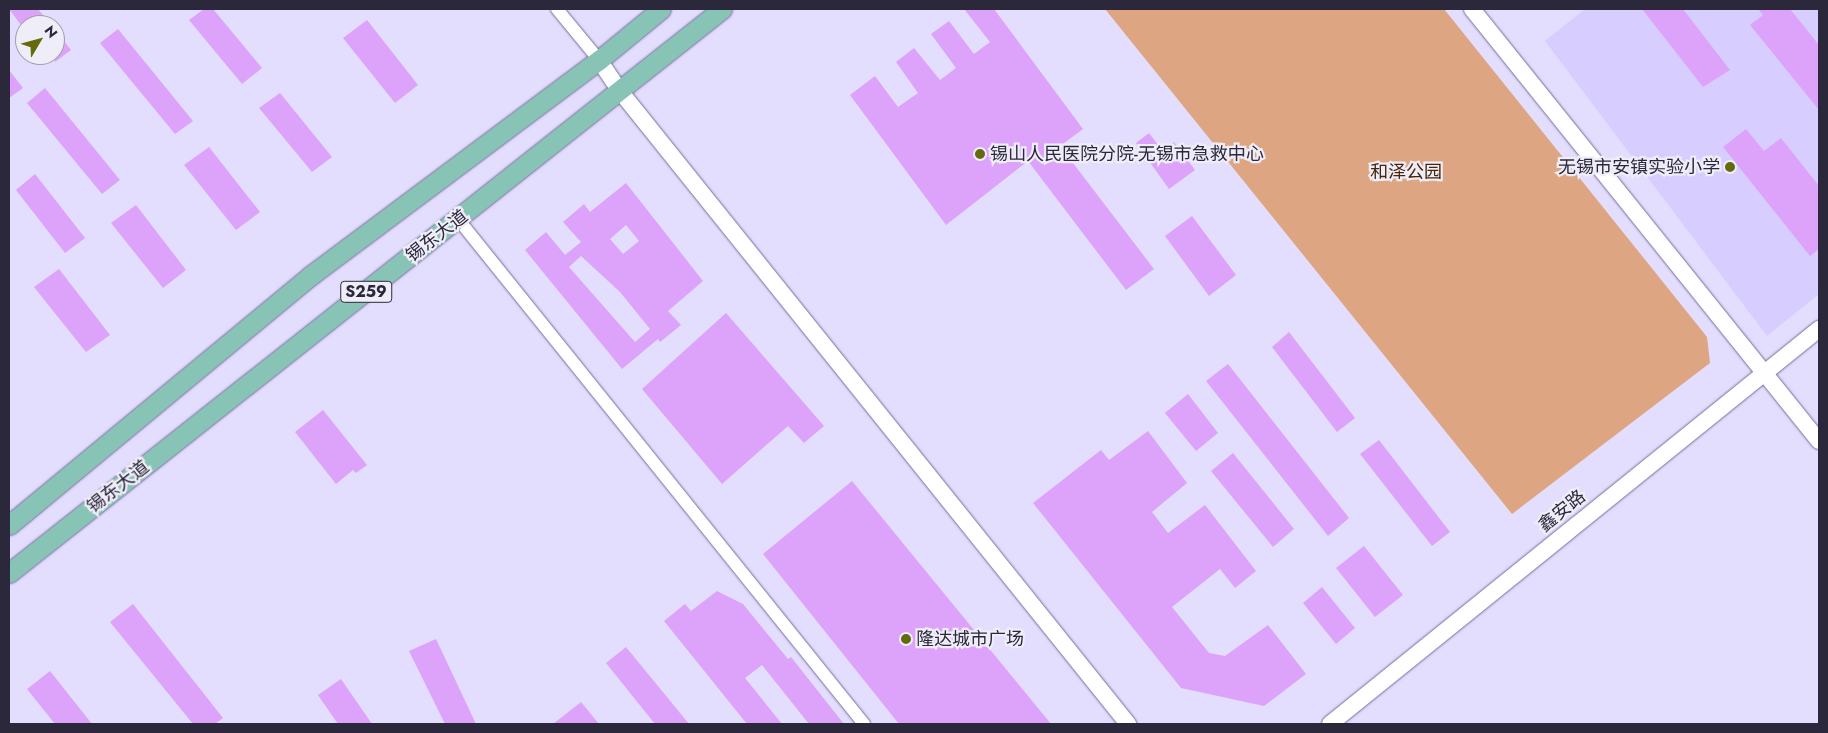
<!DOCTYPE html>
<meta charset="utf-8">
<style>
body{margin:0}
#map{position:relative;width:1828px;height:733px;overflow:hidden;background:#e3ddfe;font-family:Jost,"Noto Sans SC",sans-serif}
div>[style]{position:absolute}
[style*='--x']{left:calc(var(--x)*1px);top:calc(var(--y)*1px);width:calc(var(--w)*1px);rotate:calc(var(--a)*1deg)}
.built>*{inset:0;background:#d7ceff}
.green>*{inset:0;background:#dda582}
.building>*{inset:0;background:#dda3fb}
.roads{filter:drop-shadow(0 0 1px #776d9d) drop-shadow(0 0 1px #776d9d)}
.street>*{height:12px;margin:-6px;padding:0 6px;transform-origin:6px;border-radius:6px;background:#fff}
.secondary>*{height:16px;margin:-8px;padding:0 8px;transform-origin:8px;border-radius:8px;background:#fff}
.primary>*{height:19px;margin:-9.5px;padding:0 9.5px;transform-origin:9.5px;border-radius:9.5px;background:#88c4b5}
.dots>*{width:14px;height:14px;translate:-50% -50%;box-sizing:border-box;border:2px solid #efedf8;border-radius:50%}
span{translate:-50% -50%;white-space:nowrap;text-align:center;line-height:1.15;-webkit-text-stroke:4.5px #efedf8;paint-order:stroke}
.shield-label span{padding:1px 4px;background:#efedf8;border:1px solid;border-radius:4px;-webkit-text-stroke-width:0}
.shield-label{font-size:16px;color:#2c283c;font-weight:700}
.poi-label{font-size:18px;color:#2c283c}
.left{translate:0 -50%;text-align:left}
.right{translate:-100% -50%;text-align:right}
.park-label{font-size:18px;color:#482409}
.street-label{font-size:18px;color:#2c283c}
.frame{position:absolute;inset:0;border:10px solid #2c283c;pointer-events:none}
.north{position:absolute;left:15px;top:15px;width:50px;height:50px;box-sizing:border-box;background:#efedf8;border:1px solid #a19ead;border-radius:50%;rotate:53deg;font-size:14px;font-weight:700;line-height:20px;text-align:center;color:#2c283c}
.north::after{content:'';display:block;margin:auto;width:18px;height:22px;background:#646a0c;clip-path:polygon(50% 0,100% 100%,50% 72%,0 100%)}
</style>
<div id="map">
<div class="built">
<div style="clip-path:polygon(1585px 9px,1819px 9px,1819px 294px,1767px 336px,1545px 41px)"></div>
</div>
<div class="green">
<div style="clip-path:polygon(1105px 9px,1444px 9px,1707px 337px,1710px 363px,1512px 514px)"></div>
</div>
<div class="building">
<div style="clip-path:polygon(9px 9px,38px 9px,51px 25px,21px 25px)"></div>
<div style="clip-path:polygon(204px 9px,213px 9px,262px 68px,242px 84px,189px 20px)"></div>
<div style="clip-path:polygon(964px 9px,994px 9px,1083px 129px,1060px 146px,1154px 269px,1126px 290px,1028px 161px,946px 225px,850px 95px,875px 76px,898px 107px,918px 93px,896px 62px,914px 48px,940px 80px,956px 68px,931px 34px,949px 21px,974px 54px,990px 42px)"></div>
<div style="clip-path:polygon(1642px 9px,1683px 9px,1730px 70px,1703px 87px)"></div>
<div style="clip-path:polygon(1758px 9px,1790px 9px,1819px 45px,1819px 110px,1750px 25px,1763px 15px)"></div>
<div style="clip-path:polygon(367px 20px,418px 85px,395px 103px,343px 38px)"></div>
<div style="clip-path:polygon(118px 29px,193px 121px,175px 134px,100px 43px)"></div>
<div style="clip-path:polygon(55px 30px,71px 50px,55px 62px)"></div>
<div style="clip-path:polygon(9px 70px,23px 88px,9px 98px)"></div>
<div style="clip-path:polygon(45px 88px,120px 180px,102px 194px,27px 103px)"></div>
<div style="clip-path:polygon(280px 93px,332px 157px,312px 172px,259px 108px)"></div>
<div style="clip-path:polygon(1746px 129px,1764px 151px,1781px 138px,1819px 186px,1819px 249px,1810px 256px,1723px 147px)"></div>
<div style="clip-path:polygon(1149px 133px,1162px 150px,1174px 142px,1195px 170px,1169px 189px,1136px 143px)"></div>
<div style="clip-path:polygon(209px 147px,260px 212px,236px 230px,184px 165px)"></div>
<div style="clip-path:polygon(35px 174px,85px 238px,65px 253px,16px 190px)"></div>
<div style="clip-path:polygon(evenodd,626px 183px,703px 281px,668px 311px,681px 325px,660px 342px,658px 339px,622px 369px,525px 250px,546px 232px,565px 255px,581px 242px,563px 222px,584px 204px,590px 212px,626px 183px,626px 225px,639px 241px,623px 254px,610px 239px,626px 225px,626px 183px,581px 256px,620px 292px,650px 329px,635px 342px,569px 267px,581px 256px)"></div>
<div style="clip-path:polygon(136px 205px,186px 270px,163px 288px,111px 223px)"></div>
<div style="clip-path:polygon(1192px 216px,1236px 275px,1209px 296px,1165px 236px)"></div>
<div style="clip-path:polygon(59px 269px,110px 335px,86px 352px,34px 287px)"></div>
<div style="clip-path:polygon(726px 313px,824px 426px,804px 443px,788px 426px,722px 484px,642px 389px)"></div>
<div style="clip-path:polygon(1289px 332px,1355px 418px,1337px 432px,1272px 347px)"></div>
<div style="clip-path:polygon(1228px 364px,1349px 518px,1328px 536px,1206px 381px)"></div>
<div style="clip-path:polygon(1188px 394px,1218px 433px,1196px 451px,1165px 413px)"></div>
<div style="clip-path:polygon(323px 410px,367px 465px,356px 473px,353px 470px,336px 484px,295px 432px)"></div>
<div style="clip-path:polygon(1148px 431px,1187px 483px,1152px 512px,1168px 533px,1205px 505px,1256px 571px,1235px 588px,1220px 569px,1172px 607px,1209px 653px,1225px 656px,1268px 625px,1306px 674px,1264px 706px,1181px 688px,1033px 503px,1101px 450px,1109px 460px)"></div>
<div style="clip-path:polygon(1379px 440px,1450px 532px,1432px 546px,1360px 454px)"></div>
<div style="clip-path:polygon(1233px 453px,1294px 529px,1273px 547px,1211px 471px)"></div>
<div style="clip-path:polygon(852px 481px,1051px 724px,899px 724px,763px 554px)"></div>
<div style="clip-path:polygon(1364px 546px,1403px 595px,1375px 617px,1336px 568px)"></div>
<div style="clip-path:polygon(1322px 587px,1355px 628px,1336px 644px,1303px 603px)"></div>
<div style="clip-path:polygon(717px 591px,743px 604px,788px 659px,791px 657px,844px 724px,809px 724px,762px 665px,745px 678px,782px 724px,747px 724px,664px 621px,685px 604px,691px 611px)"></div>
<div style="clip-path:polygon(133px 604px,223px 718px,215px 724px,193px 724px,110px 622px)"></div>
<div style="clip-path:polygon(436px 639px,476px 724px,445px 724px,409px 651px)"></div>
<div style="clip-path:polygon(626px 647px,689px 724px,655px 724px,606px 663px)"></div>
<div style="clip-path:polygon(50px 671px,92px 724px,55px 724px,27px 689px)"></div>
<div style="clip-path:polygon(341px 679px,372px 724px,338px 724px,318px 695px)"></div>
<div style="clip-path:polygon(581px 702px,599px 724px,553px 724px)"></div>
</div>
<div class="roads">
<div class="street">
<div style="--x:557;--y:9;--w:66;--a:50.5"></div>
<div style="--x:458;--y:219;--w:648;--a:51.2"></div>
</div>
<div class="secondary">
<div style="--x:1472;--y:9;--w:554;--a:51.23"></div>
<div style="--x:599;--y:60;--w:37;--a:56"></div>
<div style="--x:620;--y:91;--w:812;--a:51.25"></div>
<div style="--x:1330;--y:724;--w:629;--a:-38.93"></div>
</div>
<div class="primary">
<div style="--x:9;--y:525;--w:391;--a:-39.6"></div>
<div style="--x:310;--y:276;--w:361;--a:-36.8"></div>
<div style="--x:599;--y:60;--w:80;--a:-39.4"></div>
<div style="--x:9;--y:573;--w:909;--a:-38.34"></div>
</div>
</div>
<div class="dots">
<div style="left:980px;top:154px;background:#646a0c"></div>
<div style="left:1730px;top:167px;background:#646a0c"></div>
<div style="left:906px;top:639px;background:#646a0c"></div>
</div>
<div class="shield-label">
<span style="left:366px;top:292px">S259</span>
</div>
<div class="poi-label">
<span class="left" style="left:990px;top:154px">锡山人民医院分院-无锡市急救中心</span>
<span class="right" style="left:1720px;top:167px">无锡市安镇实验小学</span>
<span class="left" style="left:916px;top:639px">隆达城市广场</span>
</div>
<div class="park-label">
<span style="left:1406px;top:172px">和泽公园</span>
</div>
<div class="street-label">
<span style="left:437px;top:236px;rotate:-38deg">锡东大道</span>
<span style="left:118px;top:487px;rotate:-38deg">锡东大道</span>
<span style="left:1562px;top:511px;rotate:-39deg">鑫安路</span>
</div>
<div class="frame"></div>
<div class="north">N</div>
</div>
